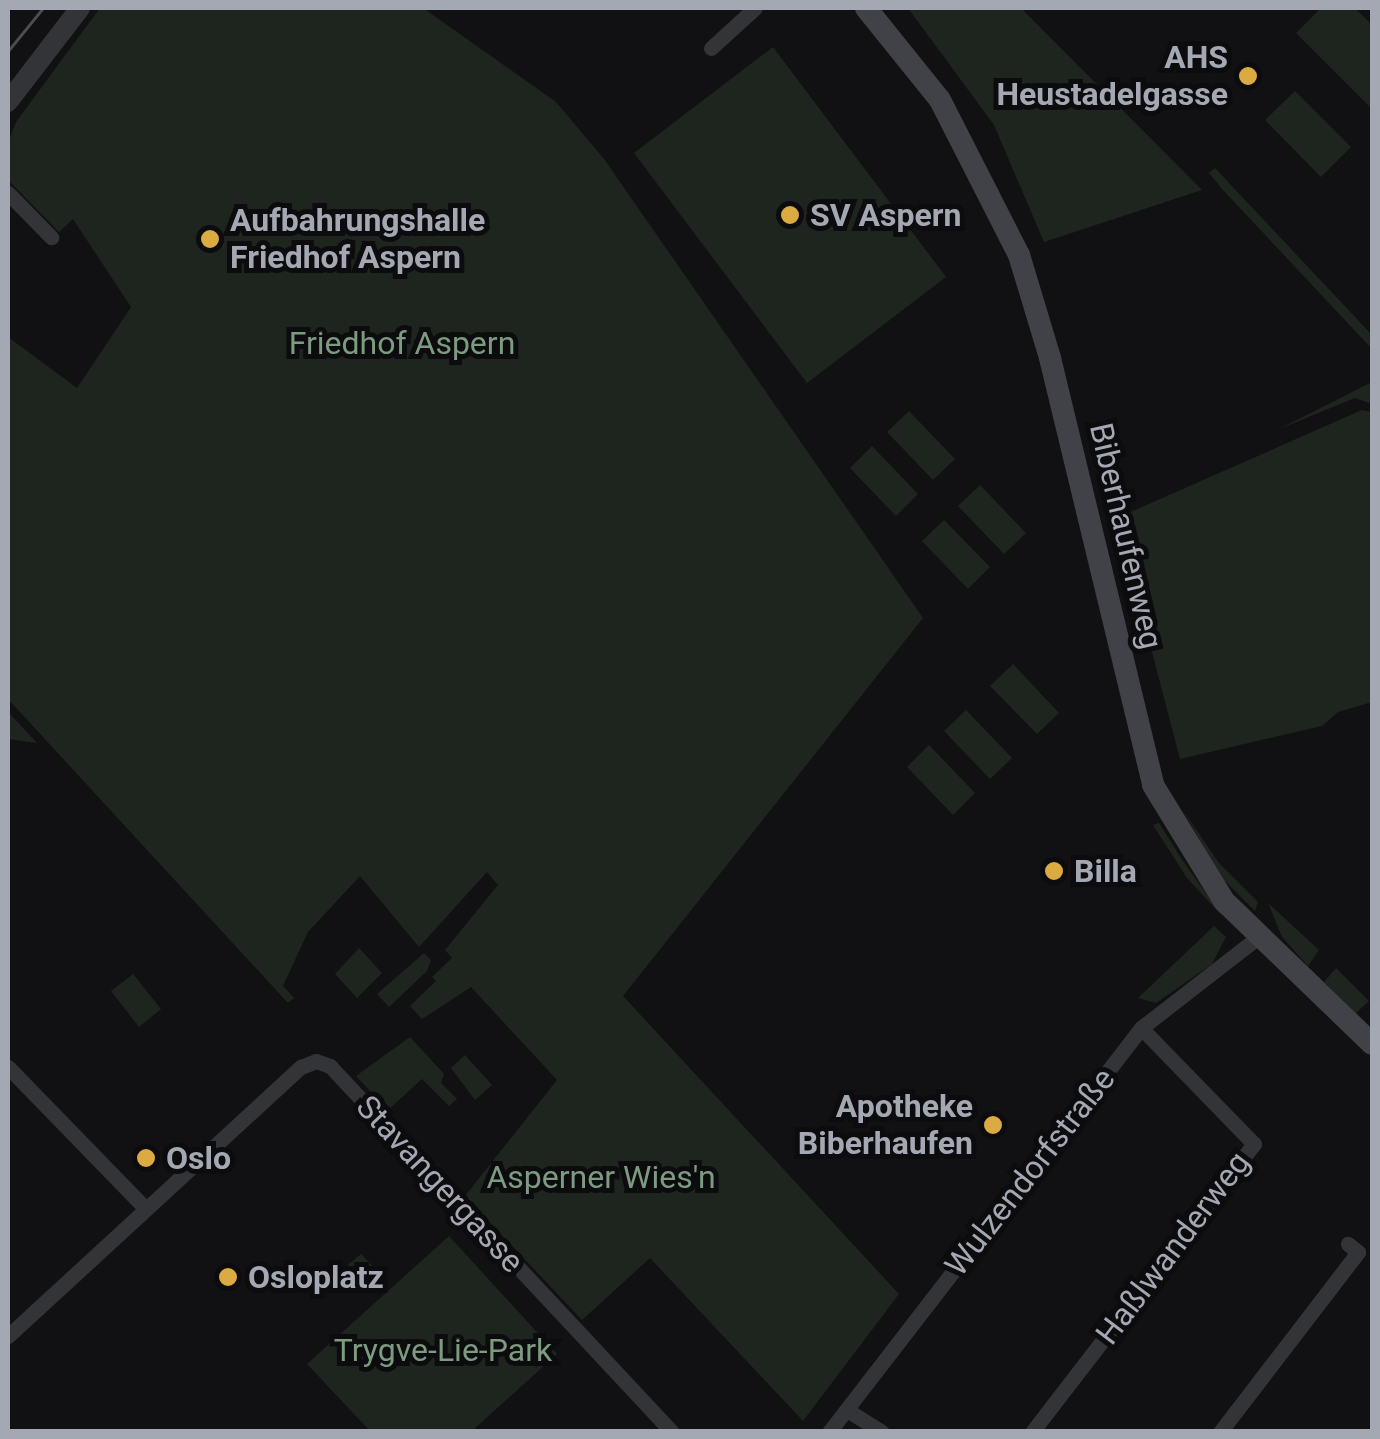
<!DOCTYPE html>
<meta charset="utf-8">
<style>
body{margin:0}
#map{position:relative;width:1380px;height:1439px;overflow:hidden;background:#111113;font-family:Roboto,sans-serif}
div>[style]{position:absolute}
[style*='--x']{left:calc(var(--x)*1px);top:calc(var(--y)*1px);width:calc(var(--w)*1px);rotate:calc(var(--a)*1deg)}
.green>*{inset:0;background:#1e251f}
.minor>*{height:15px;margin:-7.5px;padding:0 7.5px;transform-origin:7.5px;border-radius:7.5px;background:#333437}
.tertiary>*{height:20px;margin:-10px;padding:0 10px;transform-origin:10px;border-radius:10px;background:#333437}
.secondary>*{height:22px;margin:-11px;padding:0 11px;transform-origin:11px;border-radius:11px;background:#414247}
.tram>*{height:2.5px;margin:-1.25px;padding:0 1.25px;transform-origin:1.25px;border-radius:1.25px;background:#4c4d52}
.dots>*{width:28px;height:28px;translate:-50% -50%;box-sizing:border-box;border:5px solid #0c0c0e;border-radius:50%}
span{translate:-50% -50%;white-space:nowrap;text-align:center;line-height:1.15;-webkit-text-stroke:10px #0c0c0e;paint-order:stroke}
.poi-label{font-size:32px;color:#a4a8b2;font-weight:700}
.right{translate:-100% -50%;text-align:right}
.left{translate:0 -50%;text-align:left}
.park-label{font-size:32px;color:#7d9b80}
.street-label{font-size:32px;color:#a4a8b2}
.frame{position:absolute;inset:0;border:10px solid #a4a8b2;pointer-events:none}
</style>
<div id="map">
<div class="green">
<div style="clip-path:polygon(100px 8px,423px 8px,556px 102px,604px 159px,923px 618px,623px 996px,899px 1294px,803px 1421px,650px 1258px,582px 1320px,465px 1196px,557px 1080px,471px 987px,422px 1019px,410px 1006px,436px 981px,432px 977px,452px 958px,445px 950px,498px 885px,487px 872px,419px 947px,360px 876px,308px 932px,283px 986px,294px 998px,288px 1003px,8px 699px,8px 337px,77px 388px,131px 307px,73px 219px,59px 232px,8px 180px,8px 143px,16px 122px)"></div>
<div style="clip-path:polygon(908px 8px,1021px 8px,1202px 190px,1044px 242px,994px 125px)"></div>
<div style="clip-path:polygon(1321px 8px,1355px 8px,1372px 25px,1372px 109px,1296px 33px)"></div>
<div style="clip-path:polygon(773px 47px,946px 277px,807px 383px,634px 153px)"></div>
<div style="clip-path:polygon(1295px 91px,1351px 147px,1321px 177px,1265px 120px)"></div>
<div style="clip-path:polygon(1215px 168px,1372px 335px,1372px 349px,1223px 190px,1209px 173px)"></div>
<div style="clip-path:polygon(1372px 382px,1372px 404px,1355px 398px,1279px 429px)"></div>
<div style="clip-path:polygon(1362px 410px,1372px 412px,1372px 702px,1338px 712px,1322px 726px,1180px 759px,1117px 518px)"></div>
<div style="clip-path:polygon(909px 411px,955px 459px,933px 480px,887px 432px)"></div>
<div style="clip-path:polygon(872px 446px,918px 494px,896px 516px,850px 468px)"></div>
<div style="clip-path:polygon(980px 485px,1026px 533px,1004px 554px,958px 506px)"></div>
<div style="clip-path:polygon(944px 520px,990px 567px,968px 589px,922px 541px)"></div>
<div style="clip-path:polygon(1013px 664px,1059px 713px,1037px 734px,990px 686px)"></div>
<div style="clip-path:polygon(966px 710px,1012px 758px,990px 779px,944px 731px)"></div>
<div style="clip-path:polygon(8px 712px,37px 743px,8px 739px)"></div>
<div style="clip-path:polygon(929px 745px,975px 793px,953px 815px,907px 767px)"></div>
<div style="clip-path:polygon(1182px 809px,1219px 863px,1258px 902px,1255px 911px,1222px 878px)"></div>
<div style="clip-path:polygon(1159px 823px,1183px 861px,1223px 917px,1187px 878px,1153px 825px)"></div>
<div style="clip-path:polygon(1268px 903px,1319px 950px,1308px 966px,1282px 937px)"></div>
<div style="clip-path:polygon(1214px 926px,1226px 937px,1212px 964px,1156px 1003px,1138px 998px)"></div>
<div style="clip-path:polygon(359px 948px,382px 973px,357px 998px,335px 974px)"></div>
<div style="clip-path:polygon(424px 953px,431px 960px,427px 971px,389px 1007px,377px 994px)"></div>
<div style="clip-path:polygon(1336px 968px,1369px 1001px,1356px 1013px,1324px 982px)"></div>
<div style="clip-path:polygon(133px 974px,161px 1009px,139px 1027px,111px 991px)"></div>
<div style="clip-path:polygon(410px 1037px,444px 1074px,441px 1083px,457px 1099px,449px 1106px,422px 1079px,388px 1110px,356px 1076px)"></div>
<div style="clip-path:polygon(465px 1055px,492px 1085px,475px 1100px,451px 1068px)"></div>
<div style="clip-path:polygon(449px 1236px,557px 1354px,472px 1431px,370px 1431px,307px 1364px)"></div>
<div style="clip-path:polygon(361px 1254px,386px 1280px,376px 1289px,348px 1265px)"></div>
</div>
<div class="minor">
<div style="--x:711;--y:48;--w:59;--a:-42.3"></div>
<div style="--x:8;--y:193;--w:62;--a:45.7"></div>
<div style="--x:8;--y:1067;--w:198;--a:45.8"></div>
<div style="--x:8;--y:1336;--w:398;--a:-42.6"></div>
<div style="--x:301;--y:1067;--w:16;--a:-22"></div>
<div style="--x:316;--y:1061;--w:15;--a:20"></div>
<div style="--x:330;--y:1066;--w:501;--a:46.94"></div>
<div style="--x:847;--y:1410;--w:41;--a:32.2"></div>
<div style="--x:829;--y:1432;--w:510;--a:-52.32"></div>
<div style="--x:1141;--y:1028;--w:147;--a:-37.8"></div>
<div style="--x:1032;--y:1432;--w:364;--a:-52.4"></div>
<div style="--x:1254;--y:1144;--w:162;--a:-134.2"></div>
<div style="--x:1220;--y:1432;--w:227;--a:-52.5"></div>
<div style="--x:1358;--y:1252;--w:13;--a:-141"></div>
</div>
<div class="tertiary">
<div style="--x:8;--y:102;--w:118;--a:-52.5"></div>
</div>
<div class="secondary">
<div style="--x:866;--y:8;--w:118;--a:51.2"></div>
<div style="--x:940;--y:100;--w:174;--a:63"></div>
<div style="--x:1019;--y:255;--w:108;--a:73.2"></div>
<div style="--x:1050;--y:358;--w:439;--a:76.4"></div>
<div style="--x:1153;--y:785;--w:136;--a:58.5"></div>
<div style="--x:1224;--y:901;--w:206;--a:44"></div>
</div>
<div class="tram">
<div style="--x:8;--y:51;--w:55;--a:-50.9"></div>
</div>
<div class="dots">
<div style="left:1248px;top:76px;background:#dbaa41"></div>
<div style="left:790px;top:215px;background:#dbaa41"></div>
<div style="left:210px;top:239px;background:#dbaa41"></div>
<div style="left:1054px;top:871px;background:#dbaa41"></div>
<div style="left:993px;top:1125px;background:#dbaa41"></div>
<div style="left:146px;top:1158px;background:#dbaa41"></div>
<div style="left:228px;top:1277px;background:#dbaa41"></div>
</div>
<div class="poi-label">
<span class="right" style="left:1228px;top:76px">AHS<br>Heustadelgasse</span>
<span class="left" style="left:810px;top:215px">SV Aspern</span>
<span class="left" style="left:230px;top:239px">Aufbahrungshalle<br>Friedhof Aspern</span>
<span class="left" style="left:1074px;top:871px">Billa</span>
<span class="right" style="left:973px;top:1125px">Apotheke<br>Biberhaufen</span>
<span class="left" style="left:166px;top:1158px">Oslo</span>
<span class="left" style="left:248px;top:1277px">Osloplatz</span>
</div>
<div class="park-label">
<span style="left:402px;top:343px">Friedhof Aspern</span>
<span style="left:601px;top:1177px">Asperner Wies'n</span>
<span style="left:443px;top:1350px">Trygve-Lie-Park</span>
</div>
<div class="street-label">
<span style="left:1126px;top:536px;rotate:77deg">Biberhaufenweg</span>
<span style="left:1030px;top:1172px;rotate:-52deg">Wulzendorfstraße</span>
<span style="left:440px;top:1184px;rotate:47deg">Stavangergasse</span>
<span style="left:1173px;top:1248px;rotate:-53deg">Haßlwanderweg</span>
</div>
<div class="frame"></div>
</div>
